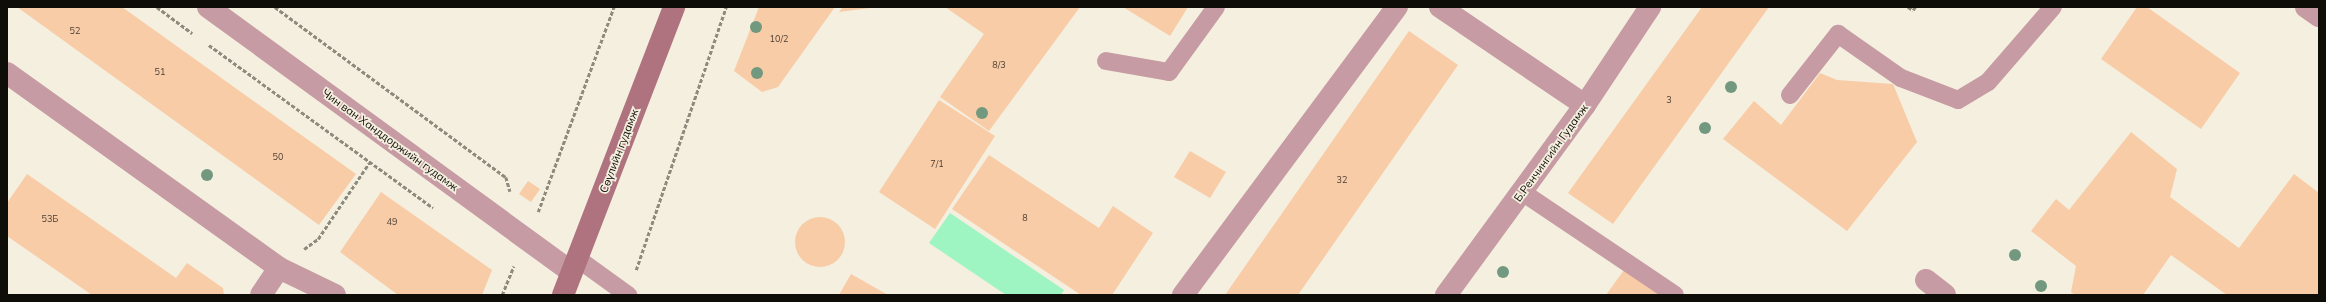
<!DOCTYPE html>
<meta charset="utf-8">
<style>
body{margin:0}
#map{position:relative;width:2326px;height:302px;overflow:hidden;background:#f4efde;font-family:Mulish,sans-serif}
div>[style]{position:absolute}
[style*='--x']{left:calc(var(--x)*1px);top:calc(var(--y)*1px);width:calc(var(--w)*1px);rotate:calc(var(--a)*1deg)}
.green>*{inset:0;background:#9ff5c2}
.building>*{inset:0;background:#f9cca8}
.round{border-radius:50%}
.path>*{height:2.5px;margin-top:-1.25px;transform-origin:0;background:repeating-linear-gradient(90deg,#8d8a7e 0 4px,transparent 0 6px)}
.service>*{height:18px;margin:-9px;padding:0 9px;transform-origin:9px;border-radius:9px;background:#c69ba3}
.minor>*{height:22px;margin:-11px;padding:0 11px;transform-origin:11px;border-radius:11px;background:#c69ba3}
.tertiary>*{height:22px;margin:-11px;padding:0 11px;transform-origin:11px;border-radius:11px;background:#c69ba3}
.secondary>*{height:22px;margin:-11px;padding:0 11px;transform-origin:11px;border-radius:11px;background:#af727f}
.trees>*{width:12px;height:12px;margin:-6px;border-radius:50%;background:#72997f}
span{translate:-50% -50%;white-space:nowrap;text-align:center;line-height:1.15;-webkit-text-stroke:3.5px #f4efde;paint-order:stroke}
.number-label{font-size:9px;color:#4a3d30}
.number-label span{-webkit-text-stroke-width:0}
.street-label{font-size:11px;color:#0f0d08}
.frame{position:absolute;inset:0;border:8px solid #0f0d08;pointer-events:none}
</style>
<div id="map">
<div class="green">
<div style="clip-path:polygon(950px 213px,1064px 290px,1061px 295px,1006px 295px,929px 243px)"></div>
</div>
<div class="building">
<div style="clip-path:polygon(17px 7px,122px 7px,356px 174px,319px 225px)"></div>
<div style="clip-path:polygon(759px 7px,835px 7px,778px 87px,762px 92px,734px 71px)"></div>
<div style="clip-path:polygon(843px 7px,870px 7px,870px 8px,839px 12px)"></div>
<div style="clip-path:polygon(945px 7px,1080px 7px,989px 131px,940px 97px,984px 34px)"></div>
<div style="clip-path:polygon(1123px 7px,1188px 7px,1170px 36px)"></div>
<div style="clip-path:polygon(1702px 7px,1769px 7px,1613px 224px,1568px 193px)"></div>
<div style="clip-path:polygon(2137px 7px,2147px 7px,2240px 73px,2201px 129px,2101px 59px)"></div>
<div style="clip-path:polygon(1409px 31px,1458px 65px,1298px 295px,1225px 295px)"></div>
<div style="clip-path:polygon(1820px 73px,1837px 80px,1893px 84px,1917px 142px,1847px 231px,1723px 139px,1754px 101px,1781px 125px)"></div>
<div style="clip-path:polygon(939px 100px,995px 136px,935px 229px,879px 192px)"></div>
<div style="clip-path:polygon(2131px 132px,2177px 169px,2170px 197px,2239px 248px,2294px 174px,2319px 193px,2319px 295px,2227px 295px,2171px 255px,2143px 295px,2075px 295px,2071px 292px,2076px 266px,2031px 231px,2056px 199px,2069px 210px)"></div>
<div style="clip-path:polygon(1190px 151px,1226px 172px,1210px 198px,1174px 177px)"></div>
<div style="clip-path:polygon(989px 155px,1099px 228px,1113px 206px,1153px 233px,1112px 295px,1081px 295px,952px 209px)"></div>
<div style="clip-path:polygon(27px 174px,176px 278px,187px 263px,223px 288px,224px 295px,92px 295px,7px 236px,7px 203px)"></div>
<div style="clip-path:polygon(528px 181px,540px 189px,531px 202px,519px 194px)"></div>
<div style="clip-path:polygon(381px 192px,492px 270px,482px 295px,398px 295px,340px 252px)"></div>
<div class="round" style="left:795px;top:217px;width:50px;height:50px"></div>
<div style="clip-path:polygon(1624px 270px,1660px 295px,1606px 295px)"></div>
<div style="clip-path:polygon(851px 274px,888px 295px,839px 295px)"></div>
</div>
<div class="path">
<div style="--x:157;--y:7;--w:44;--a:36.6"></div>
<div style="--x:275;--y:7;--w:287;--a:36.4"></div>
<div style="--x:506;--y:177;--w:15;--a:74"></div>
<div style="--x:1908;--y:7;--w:6;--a:31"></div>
<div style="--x:1913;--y:10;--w:4;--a:-56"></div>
<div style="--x:209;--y:45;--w:277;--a:36"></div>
<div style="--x:538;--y:212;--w:219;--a:-69.7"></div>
<div style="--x:304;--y:249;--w:17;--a:-36"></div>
<div style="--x:318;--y:239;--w:92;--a:-56.1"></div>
<div style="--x:636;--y:270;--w:278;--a:-71.1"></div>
<div style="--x:502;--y:295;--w:31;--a:-68"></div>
</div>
<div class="service">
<div style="--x:1106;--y:61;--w:64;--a:9.9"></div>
<div style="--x:1169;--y:72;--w:80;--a:-54.1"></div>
<div style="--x:1790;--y:95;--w:78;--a:-51.8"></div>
<div style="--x:1838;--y:34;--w:77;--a:34.9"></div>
<div style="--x:1901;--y:78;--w:61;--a:21.1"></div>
<div style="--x:1958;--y:100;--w:35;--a:-31"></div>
<div style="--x:1988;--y:82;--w:99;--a:-49.1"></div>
<div style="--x:1522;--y:192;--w:184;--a:33.9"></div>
<div style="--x:578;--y:259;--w:62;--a:35.8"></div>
</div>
<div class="minor">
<div style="--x:1440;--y:7;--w:175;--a:34.1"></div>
<div style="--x:2306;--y:7;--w:16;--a:35"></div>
<div style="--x:7;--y:73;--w:335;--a:35.6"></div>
<div style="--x:279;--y:268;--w:32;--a:124"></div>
<div style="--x:279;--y:268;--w:62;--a:25.7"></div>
<div style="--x:1926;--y:280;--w:24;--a:38"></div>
<div style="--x:1183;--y:295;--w:359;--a:-53.4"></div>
<div style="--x:1446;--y:295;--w:235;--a:-53.8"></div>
<div style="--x:1585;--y:105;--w:118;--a:-56.4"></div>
</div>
<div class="tertiary">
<div style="--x:208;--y:7;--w:450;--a:36.1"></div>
</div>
<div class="secondary">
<div style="--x:563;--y:295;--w:309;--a:-68.9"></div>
</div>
<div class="trees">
<div style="left:756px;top:27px"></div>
<div style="left:757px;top:73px"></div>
<div style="left:1731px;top:87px"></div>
<div style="left:982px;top:113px"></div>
<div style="left:1705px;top:128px"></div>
<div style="left:207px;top:175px"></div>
<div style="left:2015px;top:255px"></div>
<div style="left:1503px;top:272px"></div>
<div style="left:2041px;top:286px"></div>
</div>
<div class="number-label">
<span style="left:75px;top:31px">52</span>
<span style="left:779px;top:39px">10/2</span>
<span style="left:999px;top:65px">8/3</span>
<span style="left:160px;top:72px">51</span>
<span style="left:1669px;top:100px">3</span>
<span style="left:278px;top:157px">50</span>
<span style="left:937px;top:164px">7/1</span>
<span style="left:1342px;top:180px">32</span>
<span style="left:1025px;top:218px">8</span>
<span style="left:50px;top:219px">53Б</span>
<span style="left:392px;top:222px">49</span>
</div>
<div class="street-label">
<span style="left:390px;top:140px;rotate:36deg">Чин ван Ханддоржийн гудамж</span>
<span style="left:619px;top:151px;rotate:-69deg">Сөүлийн гудамж</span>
<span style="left:1551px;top:153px;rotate:-54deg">Б.Ренчингийн Гудамж</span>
</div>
<div class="frame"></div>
</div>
